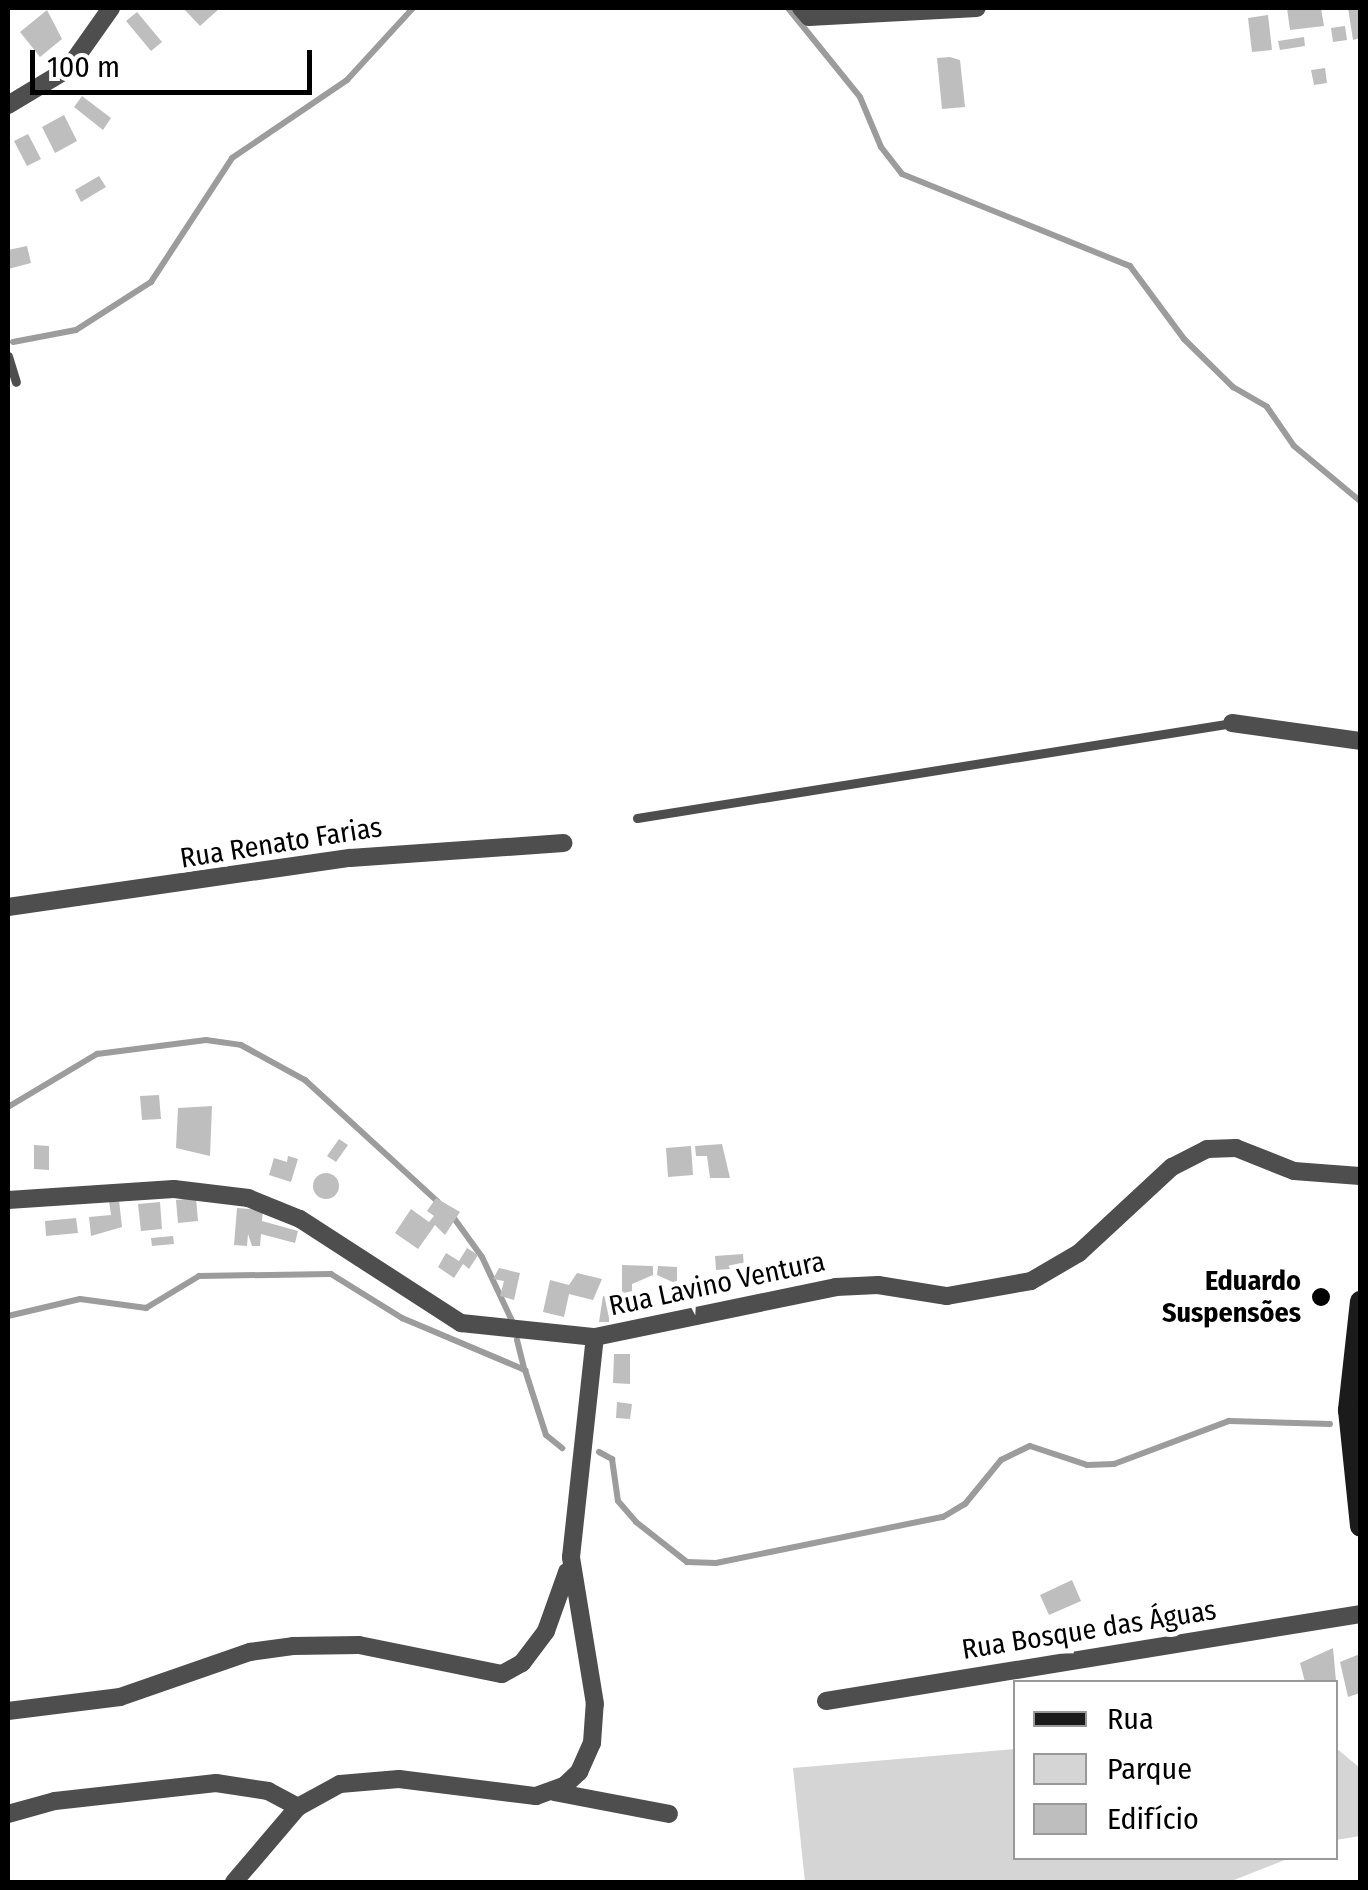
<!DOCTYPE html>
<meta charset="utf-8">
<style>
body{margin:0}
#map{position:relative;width:1368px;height:1890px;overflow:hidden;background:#fff;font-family:"Fira Sans Condensed",sans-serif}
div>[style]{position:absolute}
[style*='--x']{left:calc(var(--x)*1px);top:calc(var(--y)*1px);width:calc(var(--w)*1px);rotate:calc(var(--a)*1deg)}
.green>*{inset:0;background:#d5d5d5}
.stream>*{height:6px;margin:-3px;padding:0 3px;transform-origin:3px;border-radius:3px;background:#9c9c9c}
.building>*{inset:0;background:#bebebe}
.round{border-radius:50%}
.service>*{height:9px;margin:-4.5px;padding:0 4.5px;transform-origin:4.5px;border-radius:4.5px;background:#4e4e4e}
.minor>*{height:18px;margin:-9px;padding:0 9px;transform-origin:9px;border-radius:9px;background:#4e4e4e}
.secondary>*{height:20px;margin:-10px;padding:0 10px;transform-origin:10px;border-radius:10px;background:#1b1b1b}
.dots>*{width:28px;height:28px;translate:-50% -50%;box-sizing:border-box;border:5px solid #fff;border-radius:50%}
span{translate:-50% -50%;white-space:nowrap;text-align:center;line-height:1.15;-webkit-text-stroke:10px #fff;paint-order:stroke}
.street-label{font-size:28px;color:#000}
.poi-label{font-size:28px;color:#000;font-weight:700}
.right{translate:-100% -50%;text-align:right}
.frame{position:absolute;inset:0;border:10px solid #000;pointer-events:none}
.legend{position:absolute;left:1013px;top:1680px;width:325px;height:180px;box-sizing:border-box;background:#fff;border:2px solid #999;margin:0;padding:12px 18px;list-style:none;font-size:30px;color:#000}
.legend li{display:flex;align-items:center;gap:20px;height:50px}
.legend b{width:50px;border:2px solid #999}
.scale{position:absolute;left:30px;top:50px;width:282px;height:45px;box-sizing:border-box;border:5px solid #000;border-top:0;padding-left:12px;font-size:30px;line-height:35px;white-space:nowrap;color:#000;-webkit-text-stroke:8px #fff;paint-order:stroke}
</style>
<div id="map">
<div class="green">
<div style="clip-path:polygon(1336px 1748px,1360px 1768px,1360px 1836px,1336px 1840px)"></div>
<div style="clip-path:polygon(1015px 1749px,1016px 1858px,1290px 1858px,1229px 1882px,805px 1882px,793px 1768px)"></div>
</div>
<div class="stream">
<div style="--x:788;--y:8;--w:114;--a:51"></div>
<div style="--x:860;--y:97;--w:54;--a:67.2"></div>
<div style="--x:881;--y:147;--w:34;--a:52"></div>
<div style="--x:902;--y:174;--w:246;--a:22"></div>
<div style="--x:1130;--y:266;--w:91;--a:53.5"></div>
<div style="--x:1184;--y:339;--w:69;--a:44.4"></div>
<div style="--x:1233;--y:387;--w:39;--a:30"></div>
<div style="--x:1267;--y:407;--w:47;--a:55.3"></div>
<div style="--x:1294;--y:446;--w:86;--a:39.8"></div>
<div style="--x:13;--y:342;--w:64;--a:-10.8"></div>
<div style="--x:76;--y:330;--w:89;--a:-32.6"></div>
<div style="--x:151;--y:282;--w:148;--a:-56.8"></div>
<div style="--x:232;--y:158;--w:139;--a:-34.1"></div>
<div style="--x:347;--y:80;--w:98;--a:-47.5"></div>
<div style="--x:8;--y:1107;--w:104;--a:-30.8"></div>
<div style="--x:97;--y:1054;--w:110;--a:-7.3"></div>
<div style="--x:206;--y:1040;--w:35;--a:8"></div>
<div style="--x:241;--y:1045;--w:73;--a:28.7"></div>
<div style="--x:305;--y:1080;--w:180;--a:42.5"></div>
<div style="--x:451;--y:1214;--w:53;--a:54.2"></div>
<div style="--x:482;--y:1257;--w:73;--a:64.8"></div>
<div style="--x:8;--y:1316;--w:74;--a:-13.3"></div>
<div style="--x:80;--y:1299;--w:67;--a:7.8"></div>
<div style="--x:146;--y:1308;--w:62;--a:-31.1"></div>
<div style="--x:199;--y:1276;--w:132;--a:-0.9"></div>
<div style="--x:331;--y:1274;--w:84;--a:31.8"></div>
<div style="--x:402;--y:1318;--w:134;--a:22.9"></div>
<div style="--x:525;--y:1370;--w:68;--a:72.1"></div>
<div style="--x:546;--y:1435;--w:21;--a:39"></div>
<div style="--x:517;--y:1340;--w:29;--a:76"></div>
<div style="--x:599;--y:1452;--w:15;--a:28"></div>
<div style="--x:612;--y:1459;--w:42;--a:81.9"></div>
<div style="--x:618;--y:1501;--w:28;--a:49"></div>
<div style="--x:636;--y:1522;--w:65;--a:38.1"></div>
<div style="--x:687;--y:1562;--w:29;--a:2"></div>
<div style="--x:716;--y:1563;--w:232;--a:-11.5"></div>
<div style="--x:943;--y:1517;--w:26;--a:-31"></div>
<div style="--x:965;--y:1504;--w:57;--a:-50.7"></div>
<div style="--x:1001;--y:1460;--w:32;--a:-26"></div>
<div style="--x:1030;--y:1446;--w:60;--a:18.4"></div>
<div style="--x:1087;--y:1465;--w:27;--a:-2"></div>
<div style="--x:1114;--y:1464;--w:123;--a:-20.5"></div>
<div style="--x:1229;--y:1421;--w:101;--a:1.7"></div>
</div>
<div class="building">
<div style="clip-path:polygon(183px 8px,220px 8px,200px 26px)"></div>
<div style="clip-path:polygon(1287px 8px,1321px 8px,1324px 26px,1290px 30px)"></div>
<div style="clip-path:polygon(1348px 8px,1360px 8px,1360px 38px,1353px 40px)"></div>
<div style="clip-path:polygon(47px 10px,62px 39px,40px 57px,20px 32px)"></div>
<div style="clip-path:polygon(137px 12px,162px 42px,151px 51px,126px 21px)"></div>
<div style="clip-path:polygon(1268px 15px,1272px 50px,1252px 52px,1248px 18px)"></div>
<div style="clip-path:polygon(1345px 26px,1347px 40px,1333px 42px,1331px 28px)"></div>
<div style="clip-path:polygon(1304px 37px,1305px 46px,1280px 50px,1278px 41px)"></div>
<div style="clip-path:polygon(950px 57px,960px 60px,965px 107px,942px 109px,937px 58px)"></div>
<div style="clip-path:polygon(1325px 68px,1327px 83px,1314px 85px,1311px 70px)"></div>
<div style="clip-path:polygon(82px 96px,111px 118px,103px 130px,74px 107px)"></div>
<div style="clip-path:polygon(64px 115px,77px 141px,55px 153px,42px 127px)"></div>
<div style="clip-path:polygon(28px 134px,41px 159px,27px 166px,14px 141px)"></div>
<div style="clip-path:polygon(99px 176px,106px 187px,81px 202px,75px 190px)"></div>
<div style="clip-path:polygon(27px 246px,31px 263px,8px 269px,8px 250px)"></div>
<div style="clip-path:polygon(159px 1095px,161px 1119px,142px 1120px,140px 1096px)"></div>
<div style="clip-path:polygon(212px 1106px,210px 1156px,176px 1148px,178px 1108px)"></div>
<div style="clip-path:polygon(339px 1139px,348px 1145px,336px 1162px,327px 1156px)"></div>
<div style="clip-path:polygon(722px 1144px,730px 1178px,710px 1178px,707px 1156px,696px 1156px,695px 1146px)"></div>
<div style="clip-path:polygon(34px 1145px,49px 1146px,49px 1170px,34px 1169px)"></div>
<div style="clip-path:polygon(691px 1146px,693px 1175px,668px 1177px,666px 1148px)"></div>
<div style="clip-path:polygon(288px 1156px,298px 1159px,291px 1182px,269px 1175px,274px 1158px,287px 1162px)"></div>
<div class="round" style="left:313px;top:1173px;width:26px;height:26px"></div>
<div style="clip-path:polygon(196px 1198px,198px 1221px,178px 1223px,176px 1200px)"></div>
<div style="clip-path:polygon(436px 1198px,460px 1212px,445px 1235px,435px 1225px,418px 1249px,395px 1233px,411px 1209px,429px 1222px,434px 1216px,427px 1211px)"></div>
<div style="clip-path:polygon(119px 1200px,122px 1227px,91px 1236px,89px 1217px,111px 1215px,109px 1201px)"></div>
<div style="clip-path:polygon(160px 1202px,162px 1229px,141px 1231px,138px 1204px)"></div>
<div style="clip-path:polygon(237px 1208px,263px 1210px,262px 1221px,298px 1231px,295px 1243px,261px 1234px,260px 1246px,252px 1246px,248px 1234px,247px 1246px,234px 1245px)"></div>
<div style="clip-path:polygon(76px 1218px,78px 1233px,46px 1236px,45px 1221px)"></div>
<div style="clip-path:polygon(173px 1236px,174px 1244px,152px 1246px,151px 1238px)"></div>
<div style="clip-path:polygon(467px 1248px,478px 1255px,469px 1269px,463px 1264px,454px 1278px,438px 1267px,446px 1253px,459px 1261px)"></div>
<div style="clip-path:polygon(743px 1254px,744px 1268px,716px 1270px,715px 1256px)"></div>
<div style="clip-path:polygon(622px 1265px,653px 1266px,653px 1275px,632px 1284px,632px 1297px,622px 1297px)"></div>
<div style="clip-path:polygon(658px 1266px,677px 1267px,677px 1284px,657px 1275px)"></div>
<div style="clip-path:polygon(499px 1268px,520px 1273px,514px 1300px,500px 1296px,504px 1281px,493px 1279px)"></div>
<div style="clip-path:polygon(577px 1273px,602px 1279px,593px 1300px,569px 1294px,564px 1317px,543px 1312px,550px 1280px,569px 1285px)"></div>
<div style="clip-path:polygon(603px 1296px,612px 1297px,609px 1322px,599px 1322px)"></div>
<div style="clip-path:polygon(614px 1354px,630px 1354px,630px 1384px,613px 1383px)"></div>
<div style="clip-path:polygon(617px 1402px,632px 1404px,630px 1419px,616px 1418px)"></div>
<div style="clip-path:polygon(1072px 1580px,1081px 1601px,1049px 1615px,1040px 1595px)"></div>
<div style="clip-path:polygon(1333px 1648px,1336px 1681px,1305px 1682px,1300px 1663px)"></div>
<div style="clip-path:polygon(1360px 1654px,1360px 1693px,1348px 1697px,1340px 1662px)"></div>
</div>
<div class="service">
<div style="--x:8;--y:356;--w:27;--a:73"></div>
<div style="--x:637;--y:818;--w:603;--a:-9.07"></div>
</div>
<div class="minor">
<div style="--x:801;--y:8;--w:12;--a:48"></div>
<div style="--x:809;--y:17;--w:168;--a:-3.1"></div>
<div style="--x:8;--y:105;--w:70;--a:-31"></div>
<div style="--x:68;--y:69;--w:75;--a:-54.8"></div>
<div style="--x:1232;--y:723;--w:129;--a:8"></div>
<div style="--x:8;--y:907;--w:345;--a:-8.2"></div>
<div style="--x:350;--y:858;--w:214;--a:-4"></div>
<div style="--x:8;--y:1200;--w:166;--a:-3.8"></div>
<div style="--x:174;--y:1189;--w:75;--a:6.9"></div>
<div style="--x:248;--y:1198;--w:56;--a:22"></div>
<div style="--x:300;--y:1219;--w:192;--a:32.9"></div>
<div style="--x:461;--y:1323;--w:135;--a:6"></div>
<div style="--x:595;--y:1337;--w:246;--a:-11.7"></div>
<div style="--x:836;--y:1287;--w:42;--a:-2.7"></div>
<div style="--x:878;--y:1285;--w:70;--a:9.1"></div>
<div style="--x:947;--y:1296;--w:85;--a:-10.1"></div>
<div style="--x:1031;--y:1281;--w:56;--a:-30.3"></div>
<div style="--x:1079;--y:1253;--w:127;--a:-42.8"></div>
<div style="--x:1172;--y:1167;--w:39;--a:-27"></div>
<div style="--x:1207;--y:1149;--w:29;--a:-2"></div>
<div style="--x:1236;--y:1148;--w:62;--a:21.6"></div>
<div style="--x:1294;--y:1171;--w:66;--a:4.3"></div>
<div style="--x:826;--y:1701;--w:541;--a:-9.25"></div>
<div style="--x:8;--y:1711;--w:113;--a:-7.1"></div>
<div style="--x:120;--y:1697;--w:138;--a:-19.1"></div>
<div style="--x:250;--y:1652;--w:43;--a:-7.9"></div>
<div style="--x:293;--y:1646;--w:66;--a:-0.9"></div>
<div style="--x:359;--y:1645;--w:146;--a:11.5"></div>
<div style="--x:502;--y:1674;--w:23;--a:-29"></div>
<div style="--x:522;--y:1663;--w:40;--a:-53"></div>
<div style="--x:546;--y:1631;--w:63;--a:-70.4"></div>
<div style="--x:554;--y:1792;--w:117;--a:10.8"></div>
<div style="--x:8;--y:1814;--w:49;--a:-15.5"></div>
<div style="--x:55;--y:1801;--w:162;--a:-6.4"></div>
<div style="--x:216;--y:1783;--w:53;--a:8.7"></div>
<div style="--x:268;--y:1791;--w:34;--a:28"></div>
<div style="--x:234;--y:1882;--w:99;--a:-49.5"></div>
<div style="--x:298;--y:1807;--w:48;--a:-28.7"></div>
<div style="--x:340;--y:1784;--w:59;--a:-4.8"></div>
<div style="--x:399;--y:1779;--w:138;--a:7.1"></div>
<div style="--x:536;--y:1796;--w:30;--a:-20"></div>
<div style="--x:564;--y:1786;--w:21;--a:-43"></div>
<div style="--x:579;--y:1772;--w:32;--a:-66"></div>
<div style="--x:592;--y:1743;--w:39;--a:-86"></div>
<div style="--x:595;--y:1704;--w:149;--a:-99.3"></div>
<div style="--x:571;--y:1557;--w:221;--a:-83.8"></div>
</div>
<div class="secondary">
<div style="--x:1360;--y:1301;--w:110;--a:96.3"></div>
<div style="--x:1348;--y:1410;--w:117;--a:84.1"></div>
</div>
<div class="dots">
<div style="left:1321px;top:1297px;background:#000"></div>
</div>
<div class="street-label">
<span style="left:281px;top:843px;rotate:-9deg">Rua Renato Farias</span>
<span style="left:717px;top:1284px;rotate:-12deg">Rua Lavino Ventura</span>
<span style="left:1089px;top:1630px;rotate:-9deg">Rua Bosque das Águas</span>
</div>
<div class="poi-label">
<span class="right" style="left:1301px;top:1297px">Eduardo<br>Suspensões</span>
</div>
<div class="frame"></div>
<ul class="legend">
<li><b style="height:12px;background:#1b1b1b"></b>Rua</li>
<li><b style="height:28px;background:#d5d5d5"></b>Parque</li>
<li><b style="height:28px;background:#bebebe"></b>Edifício</li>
</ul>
<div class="scale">100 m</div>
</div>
